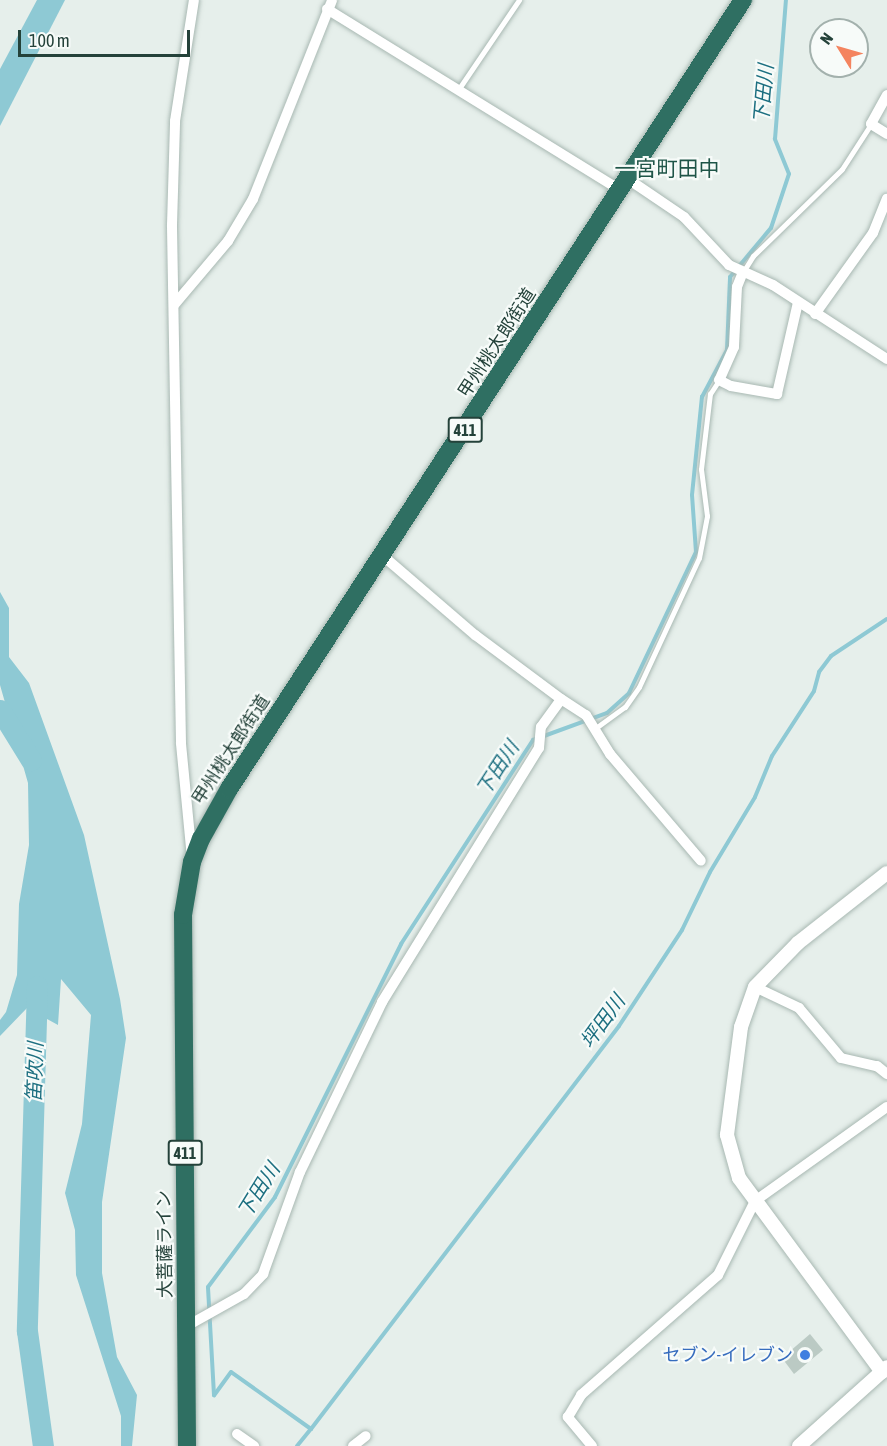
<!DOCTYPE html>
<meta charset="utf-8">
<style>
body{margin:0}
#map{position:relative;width:887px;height:1446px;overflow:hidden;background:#e6efeb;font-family:"Asap Condensed","Noto Sans JP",sans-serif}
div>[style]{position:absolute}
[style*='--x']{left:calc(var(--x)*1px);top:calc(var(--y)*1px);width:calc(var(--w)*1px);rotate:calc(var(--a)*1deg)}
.water>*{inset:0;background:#8ec9d4}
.stream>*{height:4px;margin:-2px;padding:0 2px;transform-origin:2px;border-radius:2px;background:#8ec9d4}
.river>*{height:21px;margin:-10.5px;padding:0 10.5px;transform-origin:10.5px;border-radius:10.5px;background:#8ec9d4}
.building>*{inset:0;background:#bbcac4}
.roads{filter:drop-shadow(0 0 2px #a8b8b2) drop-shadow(0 0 2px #a8b8b2)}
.lane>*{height:5px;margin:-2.5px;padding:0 2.5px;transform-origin:2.5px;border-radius:2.5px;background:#fff}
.street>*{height:10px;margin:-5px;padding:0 5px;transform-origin:5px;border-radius:5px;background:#fff}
.secondary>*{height:14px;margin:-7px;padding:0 7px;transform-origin:7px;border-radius:7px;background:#fff}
.highway>*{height:18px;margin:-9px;padding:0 9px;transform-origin:9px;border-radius:9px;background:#2f6f62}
.dots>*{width:16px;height:16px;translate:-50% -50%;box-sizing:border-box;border:3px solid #f7fbf9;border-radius:50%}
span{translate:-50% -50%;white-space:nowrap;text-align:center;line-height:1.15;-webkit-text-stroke:4.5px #f7fbf9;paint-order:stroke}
.shield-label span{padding:2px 4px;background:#f7fbf9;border:2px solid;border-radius:4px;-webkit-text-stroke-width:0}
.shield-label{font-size:16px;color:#24423a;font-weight:700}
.street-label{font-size:18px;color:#24423a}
.shop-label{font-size:18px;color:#366cbe}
.right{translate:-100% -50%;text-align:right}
.water-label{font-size:20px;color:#1c6f80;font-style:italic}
.quarter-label{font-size:21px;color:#1f5548}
.north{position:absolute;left:809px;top:18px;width:60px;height:60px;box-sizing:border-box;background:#f7fbf9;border:2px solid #a3b1ad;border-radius:50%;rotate:307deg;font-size:16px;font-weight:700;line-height:24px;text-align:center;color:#24423a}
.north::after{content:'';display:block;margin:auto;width:21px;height:27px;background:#f4845f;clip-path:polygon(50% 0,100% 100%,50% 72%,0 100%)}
.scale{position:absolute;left:18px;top:30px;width:172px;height:27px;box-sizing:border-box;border:3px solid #24423a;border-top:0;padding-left:8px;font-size:18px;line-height:21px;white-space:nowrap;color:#24423a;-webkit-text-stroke:4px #f7fbf9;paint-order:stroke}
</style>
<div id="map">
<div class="water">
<div style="clip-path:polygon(37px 0,65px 0,0 126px,0 69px)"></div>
<div style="clip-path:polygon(0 592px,9px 608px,9px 657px,29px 683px,84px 835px,120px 999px,126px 1038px,102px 1202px,102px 1273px,117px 1357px,137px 1395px,132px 1446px,121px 1446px,121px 1416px,76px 1275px,75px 1230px,65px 1193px,82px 1124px,91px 1015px,61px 979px,58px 1025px,27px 1008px,0 1036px,0 1020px,6px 1012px,17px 975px,19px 904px,29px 845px,28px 783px,0 685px)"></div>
</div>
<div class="stream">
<div style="--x:311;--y:1429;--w:507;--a:-52.61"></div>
<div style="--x:619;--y:1026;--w:115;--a:-56.7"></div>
<div style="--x:682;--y:930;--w:64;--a:-64.2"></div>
<div style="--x:710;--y:872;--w:87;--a:-59"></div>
<div style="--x:755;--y:797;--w:44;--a:-67.5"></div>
<div style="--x:772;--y:756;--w:77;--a:-57.1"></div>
<div style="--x:814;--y:691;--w:20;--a:-75"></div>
<div style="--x:819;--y:672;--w:20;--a:-53"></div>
<div style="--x:831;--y:656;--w:67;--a:-33.5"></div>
<div style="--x:297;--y:1446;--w:22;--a:-51"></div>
<div style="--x:311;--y:1429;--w:98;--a:-144.5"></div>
<div style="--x:231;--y:1372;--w:29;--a:126"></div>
<div style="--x:214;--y:1395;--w:108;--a:-93.2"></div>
<div style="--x:208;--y:1287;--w:112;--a:-53.3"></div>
<div style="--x:275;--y:1197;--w:283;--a:-63.5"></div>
<div style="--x:401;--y:944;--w:243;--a:-57.1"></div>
<div style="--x:533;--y:740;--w:79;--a:-20"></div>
<div style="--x:607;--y:713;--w:30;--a:-42"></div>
<div style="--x:629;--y:693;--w:156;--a:-64.6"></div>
<div style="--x:696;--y:552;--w:57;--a:-94"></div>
<div style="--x:692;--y:495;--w:99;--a:-84.2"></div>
<div style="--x:702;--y:397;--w:53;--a:-62"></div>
<div style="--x:727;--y:350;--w:73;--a:-87.6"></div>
<div style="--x:730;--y:277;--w:64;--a:-50.1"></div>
<div style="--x:771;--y:228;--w:57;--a:-71.6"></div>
<div style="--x:789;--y:174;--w:38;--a:-112"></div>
<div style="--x:775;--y:139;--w:139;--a:-85.5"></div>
</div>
<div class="river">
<div style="--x:0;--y:710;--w:59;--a:58.2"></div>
<div style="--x:37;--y:986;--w:345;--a:91.7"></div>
<div style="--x:27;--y:1331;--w:116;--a:82.1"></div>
</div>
<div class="building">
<div style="clip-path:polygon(810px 1334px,823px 1350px,794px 1374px,782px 1358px)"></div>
</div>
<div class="roads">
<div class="lane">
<div style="--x:458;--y:90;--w:109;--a:-55.9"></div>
<div style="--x:743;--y:272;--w:19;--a:-58"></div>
<div style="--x:753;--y:256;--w:124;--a:-44.3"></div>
<div style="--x:842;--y:169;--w:54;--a:-57.2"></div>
<div style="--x:597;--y:727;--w:34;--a:-36"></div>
<div style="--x:625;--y:707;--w:24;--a:-55"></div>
<div style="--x:639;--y:687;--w:142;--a:-65.1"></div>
<div style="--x:699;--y:558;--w:43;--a:-79.2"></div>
<div style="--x:707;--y:516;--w:47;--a:-97.3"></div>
<div style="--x:701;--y:469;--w:76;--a:-83.2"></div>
<div style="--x:710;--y:394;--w:17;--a:-57"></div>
</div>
<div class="street">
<div style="--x:327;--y:9;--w:344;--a:31.7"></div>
<div style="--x:887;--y:95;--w:33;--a:119"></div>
<div style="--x:871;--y:124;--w:19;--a:32"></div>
<div style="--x:628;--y:179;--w:68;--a:34.2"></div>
<div style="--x:684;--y:217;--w:66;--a:46.8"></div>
<div style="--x:729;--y:265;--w:48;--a:24.4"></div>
<div style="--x:773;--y:285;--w:136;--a:33"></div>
<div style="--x:743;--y:272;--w:16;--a:112"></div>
<div style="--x:737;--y:287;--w:60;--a:92.9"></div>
<div style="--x:734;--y:347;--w:36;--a:114"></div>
<div style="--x:719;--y:380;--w:13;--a:27"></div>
<div style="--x:731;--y:386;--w:47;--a:9.9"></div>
<div style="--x:777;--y:394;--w:94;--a:-77.1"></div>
<div style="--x:174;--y:305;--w:84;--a:-49.8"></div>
<div style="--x:228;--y:241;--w:49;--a:-59.2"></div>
<div style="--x:253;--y:199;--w:214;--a:-68.3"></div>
<div style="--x:815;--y:314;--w:100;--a:-54.4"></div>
<div style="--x:873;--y:233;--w:37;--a:-68"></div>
<div style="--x:561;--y:699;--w:30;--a:33"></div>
<div style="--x:586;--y:715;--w:46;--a:58.4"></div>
<div style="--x:610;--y:754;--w:140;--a:49.6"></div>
<div style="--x:192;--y:858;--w:116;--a:-95.5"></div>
<div style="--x:181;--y:743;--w:518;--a:-91"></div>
<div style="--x:172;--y:225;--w:104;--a:-88.3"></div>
<div style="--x:175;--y:121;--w:122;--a:-81.1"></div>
<div style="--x:755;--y:987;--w:49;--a:25.5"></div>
<div style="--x:799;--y:1008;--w:65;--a:50"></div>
<div style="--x:841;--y:1058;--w:37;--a:13"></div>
<div style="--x:877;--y:1066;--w:13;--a:39"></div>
<div style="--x:187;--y:1326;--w:65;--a:-29.3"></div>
<div style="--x:244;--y:1294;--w:28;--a:-46"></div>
<div style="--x:263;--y:1274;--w:109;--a:-70.1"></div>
<div style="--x:300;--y:1172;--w:189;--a:-64.2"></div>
<div style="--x:382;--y:1002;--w:299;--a:-58.3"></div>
<div style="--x:539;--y:748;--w:21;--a:-85"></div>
<div style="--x:541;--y:727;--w:34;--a:-54"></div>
<div style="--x:561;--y:699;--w:107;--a:-143.3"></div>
<div style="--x:475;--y:635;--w:121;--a:-139.3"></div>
<div style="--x:237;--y:1434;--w:21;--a:35"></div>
<div style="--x:353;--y:1446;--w:16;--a:-38"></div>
<div style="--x:592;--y:1446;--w:38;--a:-130"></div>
<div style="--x:568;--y:1417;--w:26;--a:-59"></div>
<div style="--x:581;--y:1395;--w:182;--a:-41.2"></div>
<div style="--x:718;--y:1275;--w:83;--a:-63.4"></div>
<div style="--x:755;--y:1201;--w:162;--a:-35.5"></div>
</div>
<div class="secondary">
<div style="--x:882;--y:1372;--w:241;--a:-126.4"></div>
<div style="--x:739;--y:1178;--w:45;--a:-105.6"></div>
<div style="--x:727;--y:1135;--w:109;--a:-82.6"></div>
<div style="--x:741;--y:1027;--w:42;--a:-70.7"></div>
<div style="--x:755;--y:987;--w:62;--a:-45.7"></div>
<div style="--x:798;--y:943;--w:113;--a:-38.2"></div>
<div style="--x:799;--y:1446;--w:118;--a:-41.9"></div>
</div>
<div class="highway">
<div style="--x:187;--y:1446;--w:531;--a:-90.43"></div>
<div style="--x:183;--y:915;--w:54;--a:-80.4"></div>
<div style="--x:192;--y:862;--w:25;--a:-69"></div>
<div style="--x:201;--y:839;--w:57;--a:-60.8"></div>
<div style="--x:229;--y:789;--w:942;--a:-56.92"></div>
</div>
</div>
<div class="dots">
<div style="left:805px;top:1355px;background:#3f7fe0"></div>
</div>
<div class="shield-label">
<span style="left:465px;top:430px">411</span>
<span style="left:185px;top:1153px">411</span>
</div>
<div class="street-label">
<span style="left:497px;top:343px;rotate:-57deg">甲州桃太郎街道</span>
<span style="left:231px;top:750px;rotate:-57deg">甲州桃太郎街道</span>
<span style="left:165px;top:1244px;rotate:-91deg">大菩薩ライン</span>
</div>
<div class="shop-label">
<span class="right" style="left:793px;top:1355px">セブン-イレブン</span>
</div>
<div class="water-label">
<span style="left:763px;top:94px;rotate:-85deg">下田川</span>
<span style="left:497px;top:768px;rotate:-57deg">下田川</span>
<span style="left:602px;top:1021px;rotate:-54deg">坪田川</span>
<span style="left:34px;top:1072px;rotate:-88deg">笛吹川</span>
<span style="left:258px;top:1190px;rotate:-58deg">下田川</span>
</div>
<div class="quarter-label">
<span style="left:667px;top:168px">一宮町田中</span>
</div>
<div class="north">N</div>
<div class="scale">100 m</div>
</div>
